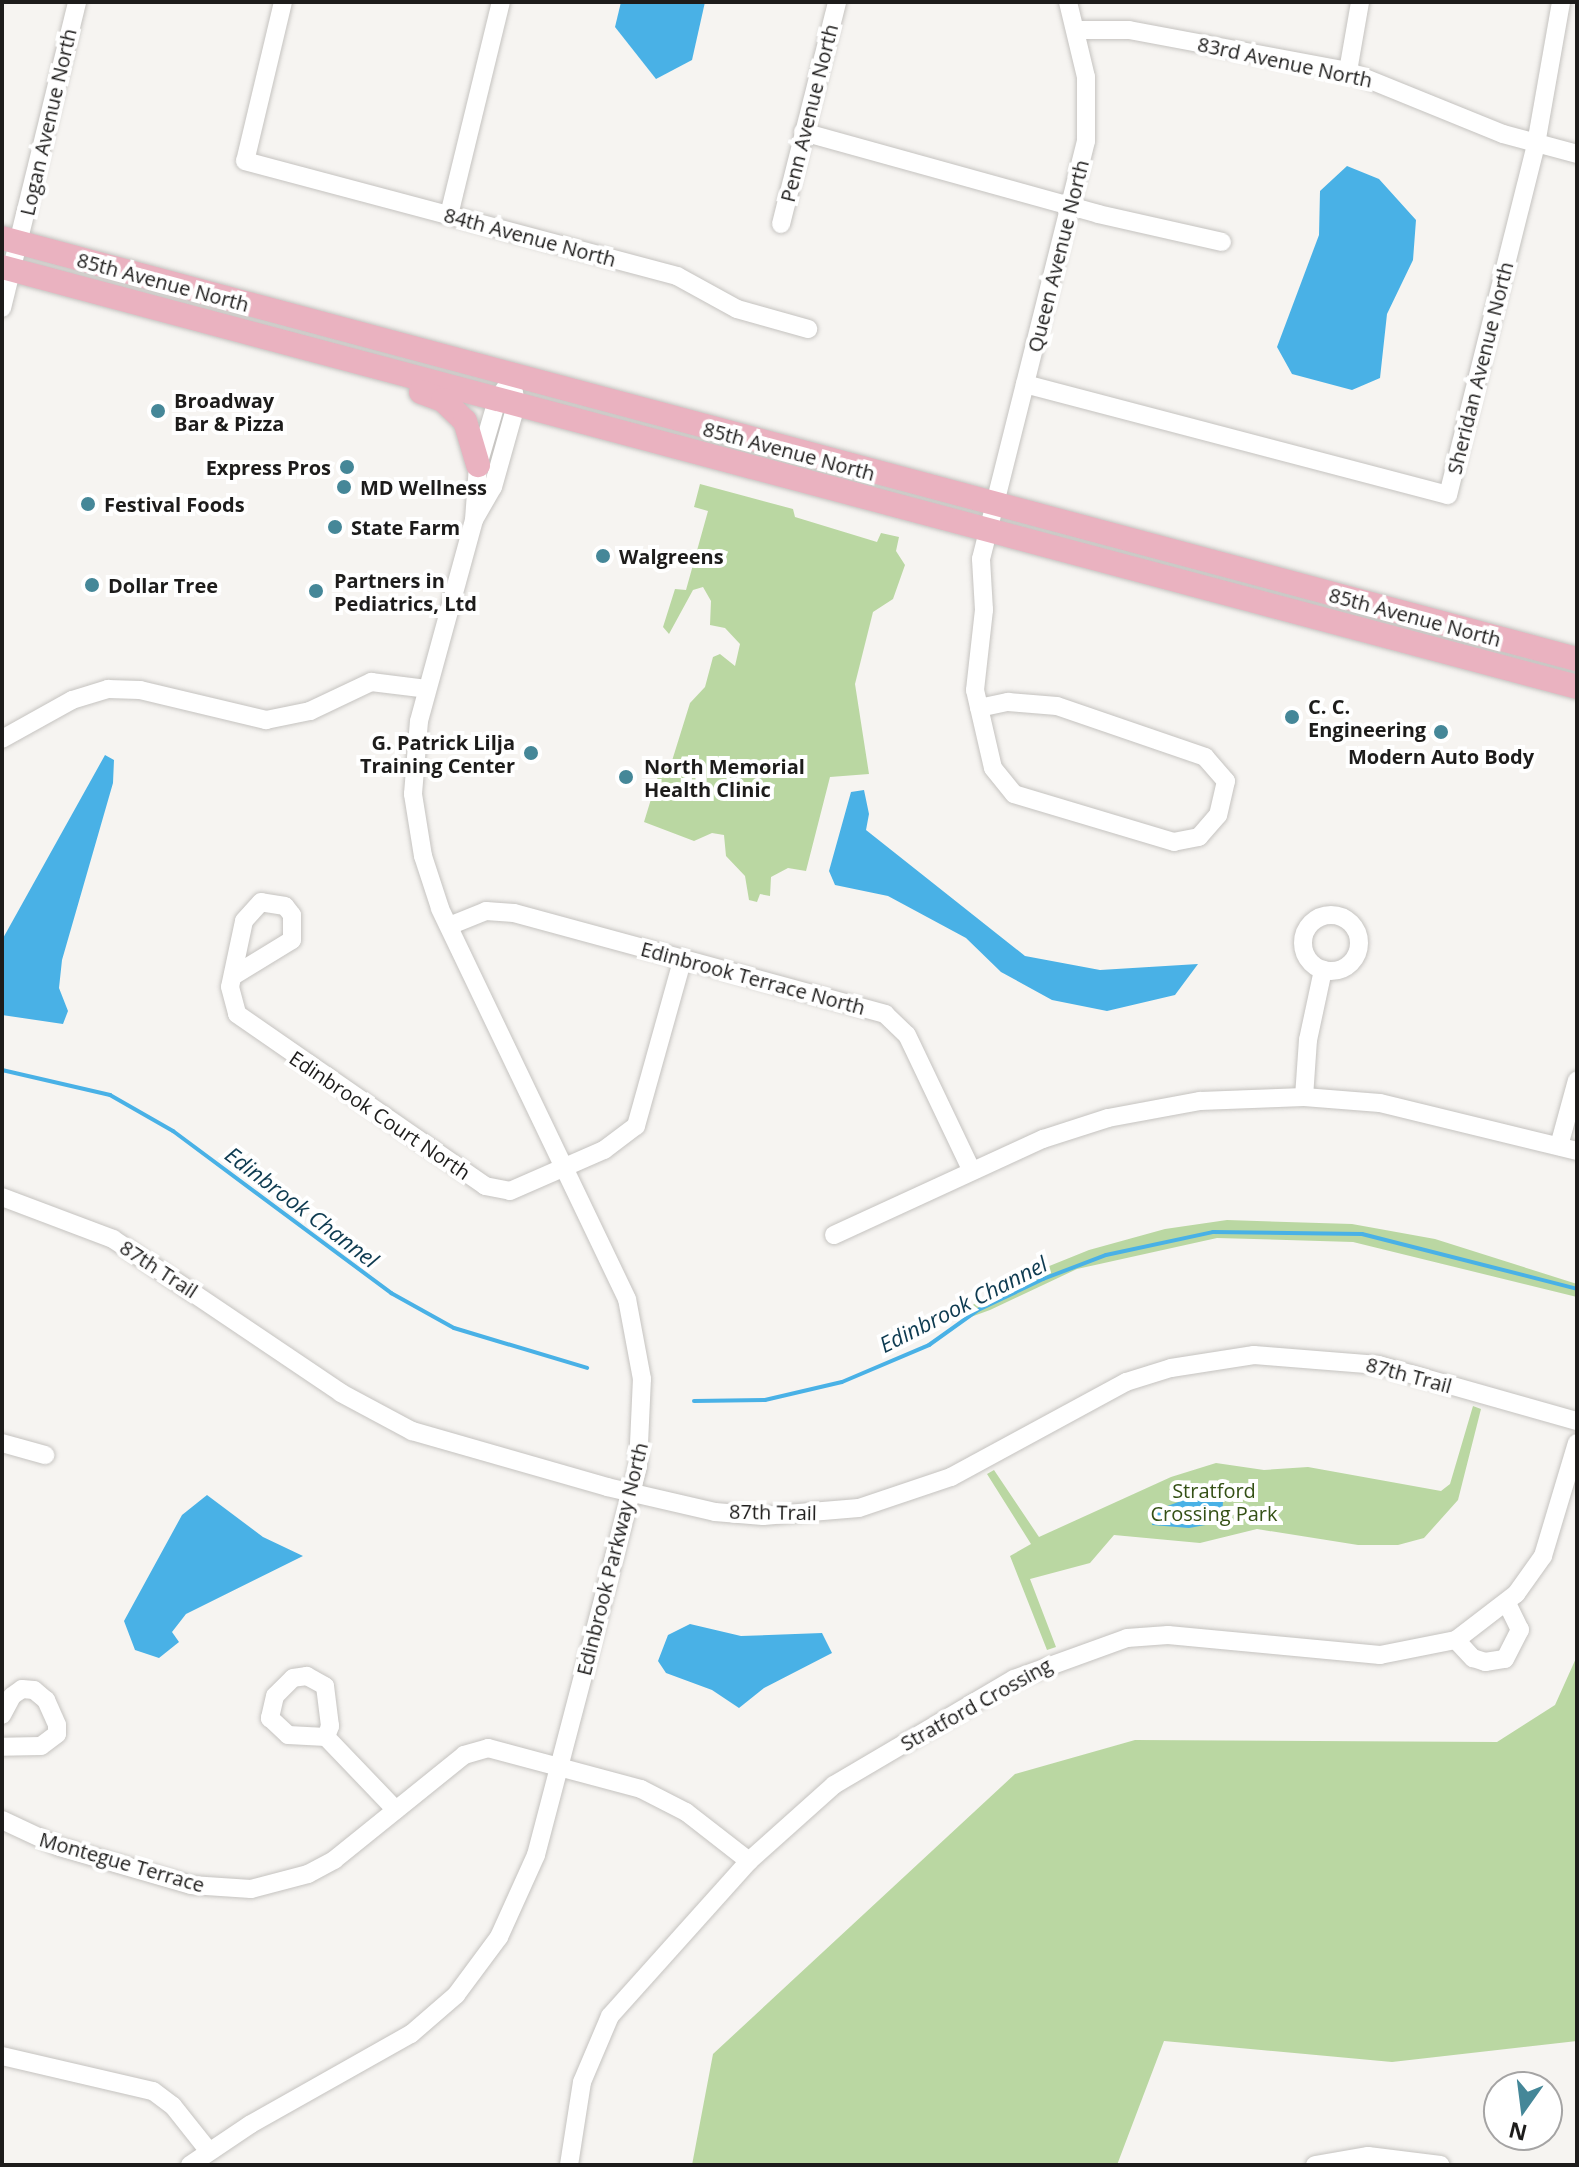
<!DOCTYPE html>
<style>
body{margin:0}
#map{position:relative;width:1579px;height:2167px;overflow:hidden;background:#f6f4f1;font-family:"Open Sans",sans-serif}
div>[style]{position:absolute}
[style*='--x']{left:calc(var(--x)*1px);top:calc(var(--y)*1px);width:calc(var(--w)*1px);rotate:calc(var(--a)*1deg)}
.green>*{inset:0;background:#bad7a2}
.water>*{inset:0;background:#49b1e6}
.stream>*{height:4px;margin:-2px;padding:0 2px;transform-origin:2px;border-radius:2px;background:#49b1e6}
.roads{filter:drop-shadow(0 0 2px #c5c3c0) drop-shadow(0 0 2px #c5c3c0)}
.minor>*{height:18px;margin:-9px;padding:0 9px;transform-origin:9px;border-radius:9px;background:#fff}
.minor>.ring{margin:-9px;padding:0;box-sizing:content-box;background:none;border:18px solid #fff;border-radius:50%}
.major>*{height:24px;margin:-12px;padding:0 12px;transform-origin:12px;border-radius:12px;background:#eab2c0}
.dots>*{width:22px;height:22px;translate:-50% -50%;box-sizing:border-box;border:4px solid #fff;border-radius:50%}
span{translate:-50% -50%;white-space:nowrap;text-align:center;line-height:1.15;-webkit-text-stroke:8px #fff;paint-order:stroke}
.street-label{font-size:20px;color:#1d1c1b}
.poi-label{font-size:20px;color:#1d1c1b;font-weight:700}
.left{translate:0 -50%;text-align:left}
.right{translate:-100% -50%;text-align:right}
.park-label{font-size:20px;color:#345015}
.water-label{font-size:22px;color:#0d3a50;font-style:italic}
.frame{position:absolute;inset:0;border:4px solid #1d1c1b;pointer-events:none}
.north{position:absolute;left:1483px;top:2071px;width:80px;height:80px;box-sizing:border-box;background:#fff;border:2px solid #a5a4a4;border-radius:50%;rotate:194deg;font-size:22px;font-weight:700;line-height:32px;text-align:center;color:#1d1c1b}
.north::after{content:'';display:block;margin:auto;width:28px;height:36px;background:#458798;clip-path:polygon(50% 0,100% 100%,50% 72%,0 100%)}
</style>
<div id="map">
<div class="green">
<div style="clip-path:polygon(700px 484px,793px 509px,795px 517px,877px 542px,881px 533px,899px 537px,896px 551px,905px 565px,893px 599px,873px 612px,855px 684px,869px 774px,830px 777px,806px 871px,788px 868px,771px 877px,770px 896px,760px 894px,757px 902px,749px 900px,745px 876px,726px 856px,724px 835px,712px 833px,694px 841px,644px 822px,659px 773px,671px 764px,690px 703px,705px 687px,713px 657px,720px 654px,735px 666px,740px 644px,725px 628px,710px 625px,711px 601px,703px 587px,693px 590px,669px 634px,663px 627px,675px 589px,686px 590px,708px 511px,694px 507px)"></div>
<div style="clip-path:polygon(1227px 1220px,1352px 1224px,1435px 1239px,1577px 1284px,1577px 1297px,1353px 1242px,1217px 1238px,1077px 1269px,990px 1310px,968px 1318px,965px 1315px,969px 1307px,1027px 1275px,1089px 1250px,1165px 1229px)"></div>
<div style="clip-path:polygon(1473px 1406px,1481px 1409px,1458px 1500px,1424px 1538px,1398px 1545px,1358px 1545px,1257px 1529px,1200px 1543px,1114px 1535px,1090px 1563px,1030px 1579px,1056px 1647px,1047px 1650px,1010px 1556px,1031px 1544px,987px 1474px,994px 1470px,1039px 1537px,1171px 1477px,1216px 1463px,1264px 1470px,1308px 1467px,1441px 1491px,1450px 1484px)"></div>
<div style="clip-path:polygon(1577px 1656px,1577px 2041px,1392px 2062px,1164px 2041px,1117px 2165px,692px 2165px,713px 2054px,1015px 1774px,1135px 1740px,1497px 1742px,1555px 1705px)"></div>
</div>
<div class="water">
<div style="clip-path:polygon(621px 2px,705px 2px,692px 60px,656px 79px,615px 27px)"></div>
<div style="clip-path:polygon(1347px 166px,1379px 179px,1416px 220px,1413px 260px,1387px 314px,1380px 378px,1352px 390px,1292px 374px,1277px 347px,1319px 235px,1320px 191px)"></div>
<div style="clip-path:polygon(105px 755px,114px 760px,113px 783px,62px 960px,59px 988px,68px 1011px,63px 1024px,2px 1015px,2px 940px)"></div>
<div style="clip-path:polygon(864px 790px,869px 814px,866px 830px,1025px 956px,1100px 970px,1198px 964px,1175px 995px,1107px 1011px,1052px 1000px,1001px 972px,966px 938px,888px 896px,835px 885px,829px 871px,851px 792px)"></div>
<div style="clip-path:polygon(1208px 1491px,1223px 1500px,1222px 1522px,1189px 1528px,1152px 1525px,1154px 1511px)"></div>
<div style="clip-path:polygon(207px 1495px,263px 1537px,303px 1556px,186px 1614px,172px 1632px,179px 1642px,159px 1658px,135px 1650px,124px 1621px,182px 1515px)"></div>
<div style="clip-path:polygon(690px 1624px,741px 1636px,822px 1633px,832px 1653px,764px 1688px,739px 1708px,712px 1690px,666px 1673px,658px 1661px,668px 1635px)"></div>
</div>
<div class="stream">
<div style="--x:2;--y:1070;--w:111;--a:13"></div>
<div style="--x:110;--y:1095;--w:73;--a:29.7"></div>
<div style="--x:173;--y:1131;--w:272;--a:36.6"></div>
<div style="--x:391;--y:1293;--w:72;--a:29.1"></div>
<div style="--x:454;--y:1328;--w:139;--a:16.7"></div>
<div style="--x:694;--y:1401;--w:71;--a:-0.8"></div>
<div style="--x:765;--y:1400;--w:79;--a:-13.2"></div>
<div style="--x:842;--y:1382;--w:95;--a:-23"></div>
<div style="--x:929;--y:1345;--w:60;--a:-35.5"></div>
<div style="--x:978;--y:1310;--w:72;--a:-25.5"></div>
<div style="--x:1043;--y:1279;--w:67;--a:-20.9"></div>
<div style="--x:1106;--y:1255;--w:109;--a:-12.1"></div>
<div style="--x:1213;--y:1232;--w:149;--a:0.8"></div>
<div style="--x:1362;--y:1234;--w:222;--a:14.3"></div>
</div>
<div class="roads">
<div class="minor">
<div style="--x:283;--y:2;--w:163;--a:103.4"></div>
<div style="--x:245;--y:161;--w:447;--a:14.9"></div>
<div style="--x:677;--y:276;--w:68;--a:28.8"></div>
<div style="--x:737;--y:309;--w:74;--a:15.7"></div>
<div style="--x:1077;--y:30;--w:52;--a:0"></div>
<div style="--x:1129;--y:30;--w:223;--a:10.6"></div>
<div style="--x:1348;--y:71;--w:167;--a:22.1"></div>
<div style="--x:1503;--y:134;--w:77;--a:15.1"></div>
<div style="--x:1348;--y:71;--w:70;--a:-80.1"></div>
<div style="--x:803;--y:132;--w:306;--a:15.5"></div>
<div style="--x:1098;--y:214;--w:127;--a:12.7"></div>
<div style="--x:449;--y:215;--w:219;--a:-76.3"></div>
<div style="--x:781;--y:224;--w:229;--a:-75.8"></div>
<div style="--x:2;--y:308;--w:315;--a:-76.2"></div>
<div style="--x:1025;--y:384;--w:437;--a:14.7"></div>
<div style="--x:1448;--y:495;--w:362;--a:-75.9"></div>
<div style="--x:1536;--y:144;--w:144;--a:-80"></div>
<div style="--x:475;--y:518;--w:36;--a:-60"></div>
<div style="--x:493;--y:487;--w:85;--a:-74.3"></div>
<div style="--x:516;--y:405;--w:13;--a:-99"></div>
<div style="--x:979;--y:708;--w:30;--a:-12"></div>
<div style="--x:1008;--y:702;--w:49;--a:4.7"></div>
<div style="--x:1057;--y:706;--w:157;--a:19"></div>
<div style="--x:1205;--y:757;--w:32;--a:49"></div>
<div style="--x:1226;--y:781;--w:35;--a:103"></div>
<div style="--x:1218;--y:815;--w:29;--a:131"></div>
<div style="--x:1199;--y:837;--w:25;--a:169"></div>
<div style="--x:1174;--y:842;--w:167;--a:-163.3"></div>
<div style="--x:1014;--y:794;--w:33;--a:-129"></div>
<div style="--x:993;--y:768;--w:80;--a:-103"></div>
<div style="--x:975;--y:690;--w:81;--a:-83.6"></div>
<div style="--x:984;--y:610;--w:51;--a:-93.4"></div>
<div style="--x:981;--y:559;--w:431;--a:-75.9"></div>
<div style="--x:1086;--y:141;--w:64;--a:-90"></div>
<div style="--x:1086;--y:77;--w:77;--a:-103.5"></div>
<div style="--x:2;--y:739;--w:80;--a:-29.1"></div>
<div style="--x:72;--y:700;--w:38;--a:-17"></div>
<div style="--x:108;--y:689;--w:32;--a:2"></div>
<div style="--x:140;--y:690;--w:130;--a:13.4"></div>
<div style="--x:266;--y:720;--w:45;--a:-11.6"></div>
<div style="--x:310;--y:711;--w:68;--a:-25.4"></div>
<div style="--x:371;--y:682;--w:56;--a:7.1"></div>
<div class="ring" style="left:1303px;top:915px;width:38px;height:38px"></div>
<div style="--x:449;--y:926;--w:40;--a:-22"></div>
<div style="--x:486;--y:911;--w:28;--a:4"></div>
<div style="--x:514;--y:913;--w:385;--a:15.2"></div>
<div style="--x:885;--y:1014;--w:30;--a:44"></div>
<div style="--x:907;--y:1035;--w:148;--a:64.5"></div>
<div style="--x:233;--y:976;--w:69;--a:-31.4"></div>
<div style="--x:292;--y:940;--w:25;--a:-90"></div>
<div style="--x:292;--y:915;--w:11;--a:-128"></div>
<div style="--x:285;--y:906;--w:24;--a:-171"></div>
<div style="--x:261;--y:902;--w:25;--a:132"></div>
<div style="--x:244;--y:921;--w:67;--a:102"></div>
<div style="--x:230;--y:987;--w:28;--a:75"></div>
<div style="--x:237;--y:1014;--w:302;--a:34.7"></div>
<div style="--x:485;--y:1186;--w:25;--a:11"></div>
<div style="--x:510;--y:1191;--w:103;--a:-23.6"></div>
<div style="--x:604;--y:1150;--w:40;--a:-37"></div>
<div style="--x:636;--y:1126;--w:174;--a:-74.4"></div>
<div style="--x:1304;--y:1097;--w:57;--a:-86"></div>
<div style="--x:1308;--y:1040;--w:72;--a:-77.9"></div>
<div style="--x:1559;--y:1146;--w:68;--a:-74.7"></div>
<div style="--x:2;--y:1197;--w:119;--a:20.7"></div>
<div style="--x:113;--y:1239;--w:275;--a:34"></div>
<div style="--x:341;--y:1393;--w:81;--a:28.2"></div>
<div style="--x:412;--y:1431;--w:203;--a:16"></div>
<div style="--x:607;--y:1487;--w:111;--a:13"></div>
<div style="--x:715;--y:1512;--w:48;--a:4.8"></div>
<div style="--x:763;--y:1516;--w:96;--a:-4.8"></div>
<div style="--x:859;--y:1508;--w:97;--a:-18.6"></div>
<div style="--x:951;--y:1477;--w:199;--a:-28.5"></div>
<div style="--x:1126;--y:1382;--w:47;--a:-17.3"></div>
<div style="--x:1171;--y:1368;--w:84;--a:-8.9"></div>
<div style="--x:1254;--y:1355;--w:125;--a:4.6"></div>
<div style="--x:1379;--y:1365;--w:206;--a:15.8"></div>
<div style="--x:834;--y:1235;--w:230;--a:-24.7"></div>
<div style="--x:1043;--y:1139;--w:68;--a:-17.9"></div>
<div style="--x:1108;--y:1118;--w:94;--a:-10.5"></div>
<div style="--x:1200;--y:1101;--w:104;--a:-2.2"></div>
<div style="--x:1304;--y:1097;--w:76;--a:4.5"></div>
<div style="--x:1380;--y:1103;--w:203;--a:13.7"></div>
<div style="--x:2;--y:1443;--w:45;--a:15.6"></div>
<div style="--x:1456;--y:1640;--w:25;--a:47"></div>
<div style="--x:1473;--y:1658;--w:13;--a:18"></div>
<div style="--x:1485;--y:1662;--w:20;--a:-9"></div>
<div style="--x:1505;--y:1659;--w:33;--a:-63"></div>
<div style="--x:1520;--y:1630;--w:30;--a:-116"></div>
<div style="--x:2;--y:1715;--w:21;--a:-62"></div>
<div style="--x:12;--y:1696;--w:12;--a:-35"></div>
<div style="--x:22;--y:1689;--w:12;--a:5"></div>
<div style="--x:34;--y:1690;--w:16;--a:40"></div>
<div style="--x:46;--y:1700;--w:27;--a:66"></div>
<div style="--x:57;--y:1725;--w:9;--a:90"></div>
<div style="--x:57;--y:1734;--w:20;--a:143"></div>
<div style="--x:41;--y:1746;--w:39;--a:179"></div>
<div style="--x:326;--y:1737;--w:12;--a:-70"></div>
<div style="--x:330;--y:1726;--w:40;--a:-97.1"></div>
<div style="--x:325;--y:1686;--w:21;--a:-151"></div>
<div style="--x:307;--y:1676;--w:14;--a:172"></div>
<div style="--x:293;--y:1678;--w:25;--a:135"></div>
<div style="--x:275;--y:1696;--w:23;--a:103"></div>
<div style="--x:270;--y:1718;--w:25;--a:43"></div>
<div style="--x:288;--y:1735;--w:38;--a:3"></div>
<div style="--x:326;--y:1737;--w:101;--a:46.2"></div>
<div style="--x:2;--y:1820;--w:64;--a:25"></div>
<div style="--x:60;--y:1847;--w:136;--a:16.2"></div>
<div style="--x:191;--y:1885;--w:60;--a:3.8"></div>
<div style="--x:251;--y:1889;--w:59;--a:-14.7"></div>
<div style="--x:308;--y:1874;--w:30;--a:-28"></div>
<div style="--x:334;--y:1860;--w:167;--a:-38.9"></div>
<div style="--x:464;--y:1755;--w:25;--a:-16"></div>
<div style="--x:488;--y:1748;--w:158;--a:15"></div>
<div style="--x:641;--y:1789;--w:51;--a:27.1"></div>
<div style="--x:686;--y:1812;--w:80;--a:37.9"></div>
<div style="--x:2;--y:2056;--w:155;--a:13.1"></div>
<div style="--x:153;--y:2091;--w:25;--a:37"></div>
<div style="--x:173;--y:2106;--w:56;--a:51.5"></div>
<div style="--x:190;--y:2165;--w:73;--a:-33.9"></div>
<div style="--x:251;--y:2124;--w:184;--a:-29.4"></div>
<div style="--x:411;--y:2034;--w:60;--a:-40.9"></div>
<div style="--x:456;--y:1995;--w:72;--a:-53.4"></div>
<div style="--x:499;--y:1937;--w:90;--a:-65.7"></div>
<div style="--x:536;--y:1855;--w:402;--a:-75.3"></div>
<div style="--x:638;--y:1466;--w:87;--a:-87.4"></div>
<div style="--x:642;--y:1379;--w:81;--a:-100.6"></div>
<div style="--x:627;--y:1299;--w:433;--a:-115.6"></div>
<div style="--x:440;--y:908;--w:55;--a:-108.1"></div>
<div style="--x:423;--y:856;--w:63;--a:-99.2"></div>
<div style="--x:413;--y:794;--w:73;--a:-85.3"></div>
<div style="--x:419;--y:721;--w:208;--a:-74.7"></div>
<div style="--x:474;--y:520;--w:55;--a:-85.8"></div>
<div style="--x:478;--y:465;--w:68;--a:-73.7"></div>
<div style="--x:497;--y:400;--w:28;--a:-55"></div>
<div style="--x:569;--y:2165;--w:84;--a:-81.1"></div>
<div style="--x:582;--y:2082;--w:72;--a:-67"></div>
<div style="--x:610;--y:2016;--w:208;--a:-48.1"></div>
<div style="--x:749;--y:1861;--w:114;--a:-41.8"></div>
<div style="--x:834;--y:1785;--w:209;--a:-30.5"></div>
<div style="--x:1014;--y:1679;--w:120;--a:-19.9"></div>
<div style="--x:1127;--y:1638;--w:41;--a:-4.2"></div>
<div style="--x:1168;--y:1635;--w:213;--a:5.4"></div>
<div style="--x:1380;--y:1655;--w:77;--a:-11.2"></div>
<div style="--x:1456;--y:1640;--w:76;--a:-37.5"></div>
<div style="--x:1516;--y:1594;--w:47;--a:-54.6"></div>
<div style="--x:1543;--y:1556;--w:118;--a:-73.3"></div>
<div style="--x:1315;--y:2165;--w:54;--a:-9.6"></div>
<div style="--x:1368;--y:2156;--w:73;--a:7.1"></div>
</div>
<div class="major">
<div style="--x:2;--y:238;--w:1630;--a:14.97"></div>
<div style="--x:2;--y:267;--w:1630;--a:14.93"></div>
<div style="--x:421;--y:392;--w:23;--a:20"></div>
<div style="--x:443;--y:400;--w:30;--a:44"></div>
<div style="--x:465;--y:421;--w:46;--a:73.5"></div>
</div>
</div>
<div class="dots">
<div style="left:158px;top:411px;background:#458798"></div>
<div style="left:347px;top:467px;background:#458798"></div>
<div style="left:344px;top:487px;background:#458798"></div>
<div style="left:88px;top:504px;background:#458798"></div>
<div style="left:335px;top:527px;background:#458798"></div>
<div style="left:603px;top:556px;background:#458798"></div>
<div style="left:92px;top:585px;background:#458798"></div>
<div style="left:316px;top:591px;background:#458798"></div>
<div style="left:1292px;top:717px;background:#458798"></div>
<div style="left:1441px;top:732px;background:#458798"></div>
<div style="left:531px;top:753px;background:#458798"></div>
<div style="left:626px;top:777px;background:#458798"></div>
</div>
<div class="street-label">
<span style="left:1285px;top:62px;rotate:12deg">83rd Avenue North</span>
<span style="left:809px;top:113px;rotate:-76deg">Penn Avenue North</span>
<span style="left:48px;top:122px;rotate:-77deg">Logan Avenue North</span>
<span style="left:530px;top:237px;rotate:15deg">84th Avenue North</span>
<span style="left:1058px;top:256px;rotate:-76deg">Queen Avenue North</span>
<span style="left:163px;top:282px;rotate:15deg">85th Avenue North</span>
<span style="left:1480px;top:368px;rotate:-76deg">Sheridan Avenue North</span>
<span style="left:789px;top:451px;rotate:15deg">85th Avenue North</span>
<span style="left:1415px;top:617px;rotate:15deg">85th Avenue North</span>
<span style="left:753px;top:978px;rotate:15deg">Edinbrook Terrace North</span>
<span style="left:380px;top:1115px;rotate:34deg">Edinbrook Court North</span>
<span style="left:159px;top:1269px;rotate:33deg">87th Trail</span>
<span style="left:1409px;top:1375px;rotate:15deg">87th Trail</span>
<span style="left:773px;top:1512px;rotate:1deg">87th Trail</span>
<span style="left:612px;top:1559px;rotate:-76deg">Edinbrook Parkway North</span>
<span style="left:976px;top:1704px;rotate:-29deg">Stratford Crossing</span>
<span style="left:122px;top:1862px;rotate:16deg">Montegue Terrace</span>
</div>
<div class="poi-label">
<span class="left" style="left:174px;top:412px">Broadway<br>Bar &amp; Pizza</span>
<span class="right" style="left:331px;top:467px">Express Pros</span>
<span class="left" style="left:360px;top:487px">MD Wellness</span>
<span class="left" style="left:104px;top:504px">Festival Foods</span>
<span class="left" style="left:351px;top:527px">State Farm</span>
<span class="left" style="left:619px;top:556px">Walgreens</span>
<span class="left" style="left:334px;top:592px">Partners in<br>Pediatrics, Ltd</span>
<span class="left" style="left:108px;top:585px">Dollar Tree</span>
<span class="left" style="left:1308px;top:718px">C. C.<br>Engineering</span>
<span class="right" style="left:515px;top:754px">G. Patrick Lilja<br>Training Center</span>
<span style="left:1441px;top:756px">Modern Auto Body</span>
<span class="left" style="left:644px;top:778px">North Memorial<br>Health Clinic</span>
</div>
<div class="park-label">
<span style="left:1214px;top:1502px">Stratford<br>Crossing Park</span>
</div>
<div class="water-label">
<span style="left:302px;top:1207px;rotate:37deg">Edinbrook Channel</span>
<span style="left:963px;top:1304px;rotate:-27deg">Edinbrook Channel</span>
</div>
<div class="frame"></div>
<div class="north">N</div>
</div>
